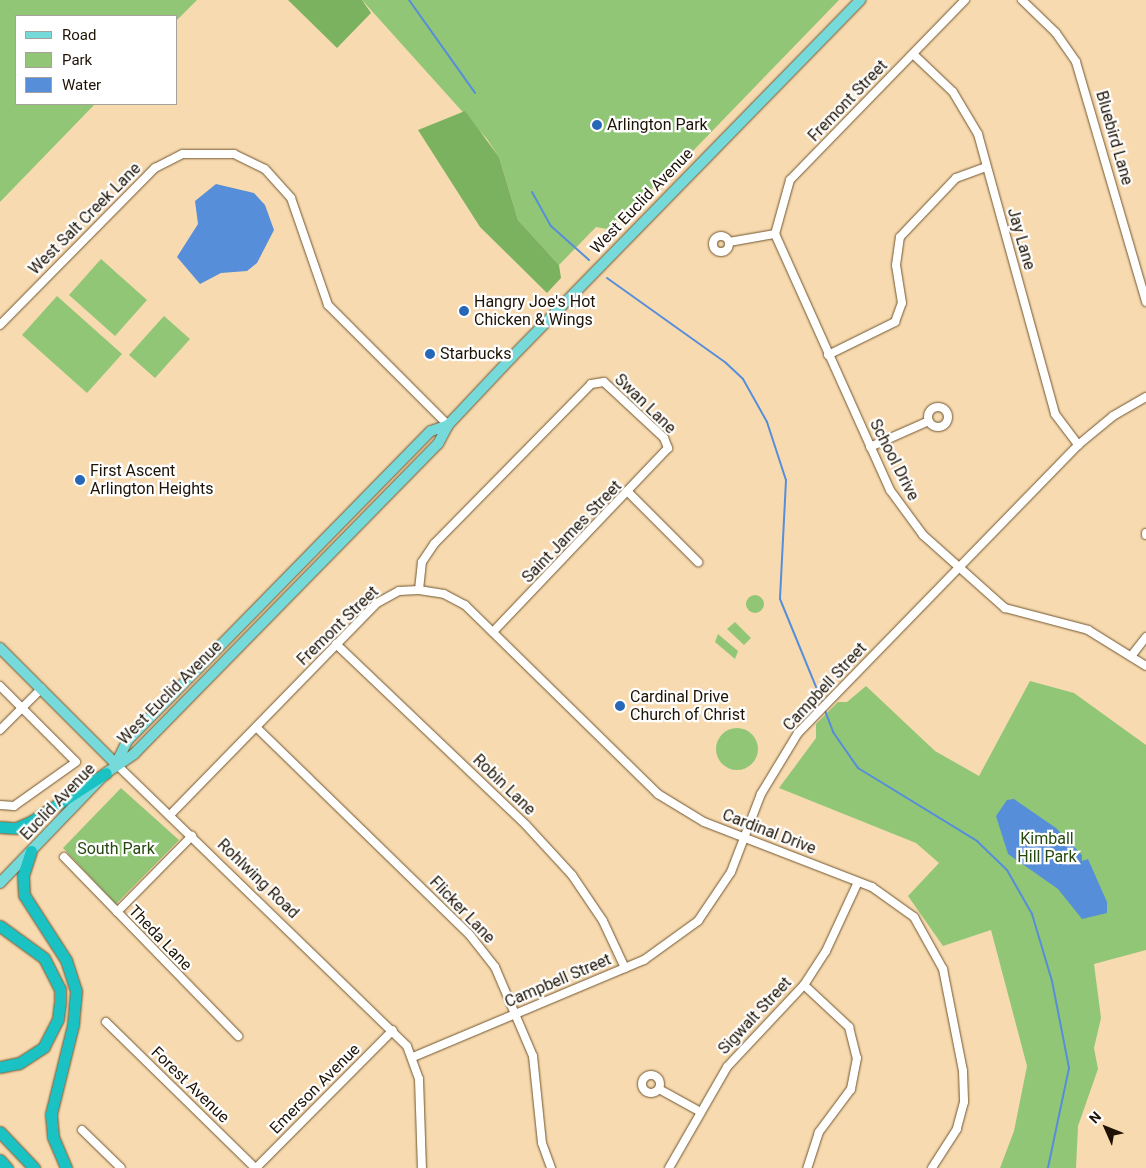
<!DOCTYPE html>
<style>
body{margin:0}
#map{position:relative;width:1146px;height:1168px;overflow:hidden;background:#f8dab0;font-family:Roboto,sans-serif}
div>[style]{position:absolute}
[style*='--x']{left:calc(var(--x)*1px);top:calc(var(--y)*1px);width:calc(var(--w)*1px);rotate:calc(var(--a)*1deg)}
.green>*{inset:0;background:#91c677}
.round{border-radius:50%}
.forest>*{inset:0;background:#7bb25f}
.water>*{inset:0;background:#568ed9}
.stream>*{height:2px;margin:-1px;padding:0 1px;transform-origin:1px;border-radius:1px;background:#568ed9}
.roads{filter:drop-shadow(0 0 1px #70562f) drop-shadow(0 0 1px #70562f)}
.minor>*{height:8px;margin:-4px;padding:0 4px;transform-origin:4px;border-radius:4px;background:#fff}
.minor>.ring{margin:-4px;padding:0;box-sizing:content-box;background:none;border:8px solid #fff;border-radius:50%}
.major>*{height:10px;margin:-5px;padding:0 5px;transform-origin:5px;border-radius:5px;background:#76dadb}
.highway>*{height:11px;margin:-5.5px;padding:0 5.5px;transform-origin:5.5px;border-radius:5.5px;background:#1bc2c3}
.dots>*{width:14px;height:14px;translate:-50% -50%;box-sizing:border-box;border:2px solid #fff;border-radius:50%}
span{translate:-50% -50%;white-space:nowrap;text-align:center;line-height:1.15;-webkit-text-stroke:4.5px #fff;paint-order:stroke}
.street-label{font-size:16px;color:#1e1304}
.poi-label{font-size:16px;color:#1e1304}
.left{translate:0 -50%;text-align:left}
.park-label{font-size:16px;color:#25490f}
.legend{position:absolute;left:15px;top:15px;width:162px;height:90px;box-sizing:border-box;background:#fff;border:1px solid #a5a19b;margin:0;padding:6px 9px;list-style:none;font-size:15px;color:#1e1304}
.legend li{display:flex;align-items:center;gap:10px;height:25px}
.legend b{width:25px;border:1px solid #a5a19b}
.north{position:absolute;left:1081px;top:1103px;width:50px;height:50px;-webkit-text-stroke:4px #fff;paint-order:stroke;rotate:314deg;font-size:14px;font-weight:700;line-height:20px;text-align:center;color:#1e1304}
.north::after{content:'';display:block;margin:auto;width:18px;height:22px;background:#1e1304;clip-path:polygon(50% 0,100% 100%,50% 72%,0 100%)}
</style>
<div id="map">
<div class="green">
<div style="clip-path:polygon(0 0,197px 0,176px 21px,176px 16px,16px 16px,16px 104px,95px 104px,0 202px)"></div>
<div style="clip-path:polygon(362px 0,839px 0,689px 155px,607px 229px,596px 227px,559px 265px,518px 220px,499px 157px,487px 139px)"></div>
<div style="clip-path:polygon(101px 259px,147px 300px,115px 336px,69px 295px)"></div>
<div style="clip-path:polygon(57px 296px,122px 354px,87px 393px,22px 335px)"></div>
<div style="clip-path:polygon(164px 316px,190px 339px,155px 378px,129px 355px)"></div>
<div class="round" style="left:746px;top:595px;width:18px;height:18px"></div>
<div style="clip-path:polygon(735px 622px,751px 638px,744px 645px,727px 629px)"></div>
<div style="clip-path:polygon(718px 634px,738px 651px,735px 659px,715px 642px)"></div>
<div style="clip-path:polygon(1030px 681px,1074px 693px,1146px 745px,1146px 950px,1094px 964px,1101px 1018px,1094px 1048px,1098px 1069px,1078px 1126px,1076px 1168px,1000px 1168px,1014px 1131px,1027px 1066px,991px 930px,943px 946px,908px 896px,939px 863px,916px 843px,779px 788px,816px 738px,816px 724px,838px 702px,847px 702px,866px 686px,935px 751px,979px 776px)"></div>
<div class="round" style="left:716px;top:728px;width:42px;height:42px"></div>
<div style="clip-path:polygon(121px 788px,179px 840px,116px 904px,63px 848px)"></div>
</div>
<div class="forest">
<div style="clip-path:polygon(288px 0,362px 0,371px 13px,337px 48px)"></div>
<div style="clip-path:polygon(465px 111px,499px 157px,518px 220px,559px 265px,561px 278px,547px 293px,480px 227px,418px 130px)"></div>
</div>
<div class="water">
<div style="clip-path:polygon(216px 184px,254px 193px,265px 205px,274px 230px,257px 263px,247px 271px,221px 273px,200px 284px,177px 257px,198px 224px,195px 201px)"></div>
<div style="clip-path:polygon(1014px 799px,1056px 828px,1082px 855px,1082px 861px,1088px 859px,1107px 902px,1107px 913px,1082px 919px,1058px 889px,1008px 854px,996px 816px,1007px 800px)"></div>
</div>
<div class="stream">
<div style="--x:409;--y:0;--w:114;--a:54.6"></div>
<div style="--x:532;--y:192;--w:39;--a:61"></div>
<div style="--x:551;--y:226;--w:51;--a:41.8"></div>
<div style="--x:607;--y:278;--w:146;--a:35.5"></div>
<div style="--x:726;--y:363;--w:23;--a:43"></div>
<div style="--x:743;--y:379;--w:49;--a:60.8"></div>
<div style="--x:767;--y:422;--w:61;--a:71.9"></div>
<div style="--x:786;--y:480;--w:119;--a:92.9"></div>
<div style="--x:780;--y:599;--w:113;--a:67.7"></div>
<div style="--x:824;--y:708;--w:26;--a:69"></div>
<div style="--x:833;--y:732;--w:44;--a:55.2"></div>
<div style="--x:858;--y:768;--w:140;--a:31.5"></div>
<div style="--x:977;--y:841;--w:42;--a:44"></div>
<div style="--x:1007;--y:870;--w:51;--a:60.4"></div>
<div style="--x:1032;--y:914;--w:70;--a:73.4"></div>
<div style="--x:1052;--y:981;--w:89;--a:78.9"></div>
<div style="--x:1069;--y:1068;--w:102;--a:101.9"></div>
</div>
<div class="roads">
<div class="minor">
<div style="--x:965;--y:0;--w:251;--a:134.2"></div>
<div style="--x:790;--y:180;--w:56;--a:105.5"></div>
<div style="--x:775;--y:234;--w:281;--a:65.8"></div>
<div style="--x:890;--y:490;--w:56;--a:53.7"></div>
<div style="--x:923;--y:535;--w:110;--a:41.7"></div>
<div style="--x:1005;--y:608;--w:86;--a:14.8"></div>
<div style="--x:1088;--y:630;--w:68;--a:31.8"></div>
<div style="--x:1022;--y:0;--w:47;--a:44.1"></div>
<div style="--x:1056;--y:33;--w:35;--a:55"></div>
<div style="--x:1076;--y:62;--w:250;--a:73.7"></div>
<div style="--x:913;--y:54;--w:55;--a:43.5"></div>
<div style="--x:953;--y:92;--w:49;--a:59.2"></div>
<div style="--x:978;--y:134;--w:290;--a:74.6"></div>
<div style="--x:1055;--y:414;--w:39;--a:53"></div>
<div class="ring" style="left:713px;top:236px;width:8px;height:8px"></div>
<div style="--x:729;--y:242;--w:47;--a:-9.9"></div>
<div style="--x:0;--y:325;--w:221;--a:-45.4"></div>
<div style="--x:155;--y:168;--w:31;--a:-27"></div>
<div style="--x:183;--y:154;--w:51;--a:0"></div>
<div style="--x:234;--y:154;--w:34;--a:26"></div>
<div style="--x:265;--y:169;--w:39;--a:48"></div>
<div style="--x:291;--y:198;--w:113;--a:70.9"></div>
<div style="--x:328;--y:305;--w:170;--a:45"></div>
<div style="--x:828;--y:355;--w:75;--a:-26.2"></div>
<div style="--x:895;--y:322;--w:20;--a:-70"></div>
<div style="--x:902;--y:303;--w:38;--a:-99"></div>
<div style="--x:896;--y:265;--w:28;--a:-82"></div>
<div style="--x:900;--y:237;--w:81;--a:-46.5"></div>
<div style="--x:956;--y:178;--w:32;--a:-20"></div>
<div class="ring" style="left:928px;top:407px;width:12px;height:12px"></div>
<div style="--x:870;--y:447;--w:64;--a:-23.8"></div>
<div style="--x:629;--y:493;--w:98;--a:45"></div>
<div style="--x:1146;--y:533;--w:2;--a:90"></div>
<div style="--x:419;--y:590;--w:25;--a:9"></div>
<div style="--x:444;--y:594;--w:24;--a:28"></div>
<div style="--x:465;--y:605;--w:270;--a:44.4"></div>
<div style="--x:658;--y:794;--w:54;--a:31.3"></div>
<div style="--x:704;--y:822;--w:180;--a:21.2"></div>
<div style="--x:872;--y:887;--w:52;--a:35.5"></div>
<div style="--x:914;--y:917;--w:60;--a:60.9"></div>
<div style="--x:943;--y:969;--w:104;--a:78.9"></div>
<div style="--x:963;--y:1071;--w:31;--a:88"></div>
<div style="--x:964;--y:1102;--w:28;--a:105"></div>
<div style="--x:957;--y:1129;--w:46;--a:122.7"></div>
<div style="--x:336;--y:644;--w:262;--a:43.6"></div>
<div style="--x:526;--y:825;--w:68;--a:47.4"></div>
<div style="--x:572;--y:875;--w:55;--a:56"></div>
<div style="--x:603;--y:921;--w:52;--a:64.9"></div>
<div style="--x:1132;--y:655;--w:23;--a:-52"></div>
<div style="--x:0;--y:686;--w:107;--a:45"></div>
<div style="--x:76;--y:762;--w:76;--a:144.6"></div>
<div style="--x:14;--y:806;--w:14;--a:-176"></div>
<div style="--x:256;--y:727;--w:297;--a:44.2"></div>
<div style="--x:469;--y:934;--w:42;--a:51.8"></div>
<div style="--x:495;--y:967;--w:97;--a:66.9"></div>
<div style="--x:533;--y:1056;--w:87;--a:84.1"></div>
<div style="--x:542;--y:1143;--w:27;--a:70"></div>
<div style="--x:0;--y:730;--w:59;--a:-45"></div>
<div style="--x:116;--y:764;--w:405;--a:44.1"></div>
<div style="--x:407;--y:1046;--w:35;--a:70"></div>
<div style="--x:419;--y:1079;--w:89;--a:88.1"></div>
<div style="--x:170;--y:815;--w:296;--a:-45.7"></div>
<div style="--x:377;--y:603;--w:25;--a:-29"></div>
<div style="--x:399;--y:591;--w:20;--a:-3"></div>
<div style="--x:419;--y:590;--w:28;--a:-84"></div>
<div style="--x:422;--y:562;--w:22;--a:-56"></div>
<div style="--x:434;--y:544;--w:224;--a:-45.5"></div>
<div style="--x:591;--y:384;--w:13;--a:-9"></div>
<div style="--x:604;--y:382;--w:82;--a:43"></div>
<div style="--x:664;--y:438;--w:11;--a:68"></div>
<div style="--x:668;--y:448;--w:254;--a:133.6"></div>
<div style="--x:64;--y:857;--w:250;--a:45.8"></div>
<div style="--x:117;--y:912;--w:107;--a:-45.4"></div>
<div style="--x:804;--y:985;--w:62;--a:43"></div>
<div style="--x:849;--y:1027;--w:32;--a:76"></div>
<div style="--x:857;--y:1058;--w:32;--a:101"></div>
<div style="--x:851;--y:1089;--w:54;--a:126.7"></div>
<div style="--x:819;--y:1132;--w:38;--a:108"></div>
<div style="--x:106;--y:1022;--w:209;--a:44.4"></div>
<div style="--x:413;--y:1057;--w:251;--a:-22.8"></div>
<div style="--x:644;--y:960;--w:67;--a:-35.8"></div>
<div style="--x:698;--y:921;--w:59;--a:-56"></div>
<div style="--x:731;--y:872;--w:84;--a:-69"></div>
<div style="--x:761;--y:794;--w:71;--a:-58.8"></div>
<div style="--x:798;--y:733;--w:402;--a:-45.8"></div>
<div style="--x:1078;--y:445;--w:45;--a:-39.6"></div>
<div style="--x:1113;--y:416;--w:38;--a:-30"></div>
<div class="ring" style="left:642px;top:1075px;width:10px;height:10px"></div>
<div style="--x:659;--y:1089;--w:46;--a:28.8"></div>
<div style="--x:82;--y:1130;--w:54;--a:44.3"></div>
<div style="--x:256;--y:1168;--w:194;--a:-45.2"></div>
<div style="--x:669;--y:1168;--w:116;--a:-60.1"></div>
<div style="--x:727;--y:1067;--w:112;--a:-46.8"></div>
<div style="--x:804;--y:985;--w:40;--a:-57.1"></div>
<div style="--x:826;--y:951;--w:76;--a:-65.1"></div>
</div>
<div class="major">
<div style="--x:0;--y:648;--w:164;--a:45"></div>
<div style="--x:116;--y:764;--w:25;--a:-64"></div>
<div style="--x:127;--y:741;--w:434;--a:-45.6"></div>
<div style="--x:431;--y:431;--w:18;--a:-19"></div>
<div style="--x:0;--y:883;--w:153;--a:-46.1"></div>
<div style="--x:106;--y:773;--w:34;--a:-34"></div>
<div style="--x:134;--y:754;--w:434;--a:-45.6"></div>
<div style="--x:438;--y:444;--w:21;--a:-62"></div>
<div style="--x:448;--y:425;--w:93;--a:-46.7"></div>
<div style="--x:512;--y:357;--w:499;--a:-45.7"></div>
</div>
<div class="highway">
<div style="--x:0;--y:827;--w:16;--a:4"></div>
<div style="--x:16;--y:828;--w:15;--a:-23"></div>
<div style="--x:30;--y:822;--w:90;--a:-32.8"></div>
<div style="--x:31;--y:851;--w:25;--a:108"></div>
<div style="--x:23;--y:875;--w:20;--a:87"></div>
<div style="--x:24;--y:895;--w:77;--a:57.1"></div>
<div style="--x:66;--y:960;--w:33;--a:72"></div>
<div style="--x:76;--y:991;--w:34;--a:95"></div>
<div style="--x:73;--y:1025;--w:92;--a:103.9"></div>
<div style="--x:51;--y:1114;--w:23;--a:85"></div>
<div style="--x:53;--y:1137;--w:34;--a:67"></div>
<div style="--x:0;--y:926;--w:54;--a:36"></div>
<div style="--x:44;--y:958;--w:35;--a:63"></div>
<div style="--x:60;--y:989;--w:13;--a:90"></div>
<div style="--x:60;--y:1002;--w:17;--a:97"></div>
<div style="--x:58;--y:1019;--w:31;--a:117"></div>
<div style="--x:44;--y:1047;--w:30;--a:147"></div>
<div style="--x:19;--y:1063;--w:19;--a:168"></div>
<div style="--x:0;--y:1132;--w:50;--a:46.6"></div>
<div style="--x:0;--y:1160;--w:11;--a:49"></div>
</div>
</div>
<div class="dots">
<div style="left:597px;top:125px;background:#2667b8"></div>
<div style="left:464px;top:311px;background:#2667b8"></div>
<div style="left:430px;top:354px;background:#2667b8"></div>
<div style="left:80px;top:480px;background:#2667b8"></div>
<div style="left:620px;top:706px;background:#2667b8"></div>
</div>
<div class="street-label">
<span style="left:848px;top:101px;rotate:-46deg">Fremont Street</span>
<span style="left:1114px;top:138px;rotate:74deg">Bluebird Lane</span>
<span style="left:642px;top:201px;rotate:-46deg">West Euclid Avenue</span>
<span style="left:85px;top:219px;rotate:-45deg">West Salt Creek Lane</span>
<span style="left:1021px;top:239px;rotate:74deg">Jay Lane</span>
<span style="left:645px;top:404px;rotate:44deg">Swan Lane</span>
<span style="left:894px;top:460px;rotate:63deg">School Drive</span>
<span style="left:572px;top:532px;rotate:-46deg">Saint James Street</span>
<span style="left:338px;top:626px;rotate:-44deg">Fremont Street</span>
<span style="left:825px;top:687px;rotate:-47deg">Campbell Street</span>
<span style="left:170px;top:693px;rotate:-45deg">West Euclid Avenue</span>
<span style="left:504px;top:785px;rotate:44deg">Robin Lane</span>
<span style="left:58px;top:802px;rotate:-46deg">Euclid Avenue</span>
<span style="left:769px;top:832px;rotate:21deg">Cardinal Drive</span>
<span style="left:258px;top:879px;rotate:44deg">Rohlwing Road</span>
<span style="left:462px;top:910px;rotate:46deg">Flicker Lane</span>
<span style="left:160px;top:938px;rotate:46deg">Theda Lane</span>
<span style="left:558px;top:981px;rotate:-23deg">Campbell Street</span>
<span style="left:755px;top:1016px;rotate:-47deg">Sigwalt Street</span>
<span style="left:190px;top:1085px;rotate:44deg">Forest Avenue</span>
<span style="left:315px;top:1089px;rotate:-45deg">Emerson Avenue</span>
</div>
<div class="poi-label">
<span class="left" style="left:607px;top:125px">Arlington Park</span>
<span class="left" style="left:474px;top:311px">Hangry Joe's Hot<br>Chicken &amp; Wings</span>
<span class="left" style="left:440px;top:354px">Starbucks</span>
<span class="left" style="left:90px;top:480px">First Ascent<br>Arlington Heights</span>
<span class="left" style="left:630px;top:706px">Cardinal Drive<br>Church of Christ</span>
</div>
<div class="park-label">
<span style="left:1047px;top:848px">Kimball<br>Hill Park</span>
<span style="left:116px;top:849px">South Park</span>
</div>
<ul class="legend">
<li><b style="height:6px;background:#76dadb"></b>Road</li>
<li><b style="height:14px;background:#91c677"></b>Park</li>
<li><b style="height:14px;background:#568ed9"></b>Water</li>
</ul>
<div class="north">N</div>
</div>
